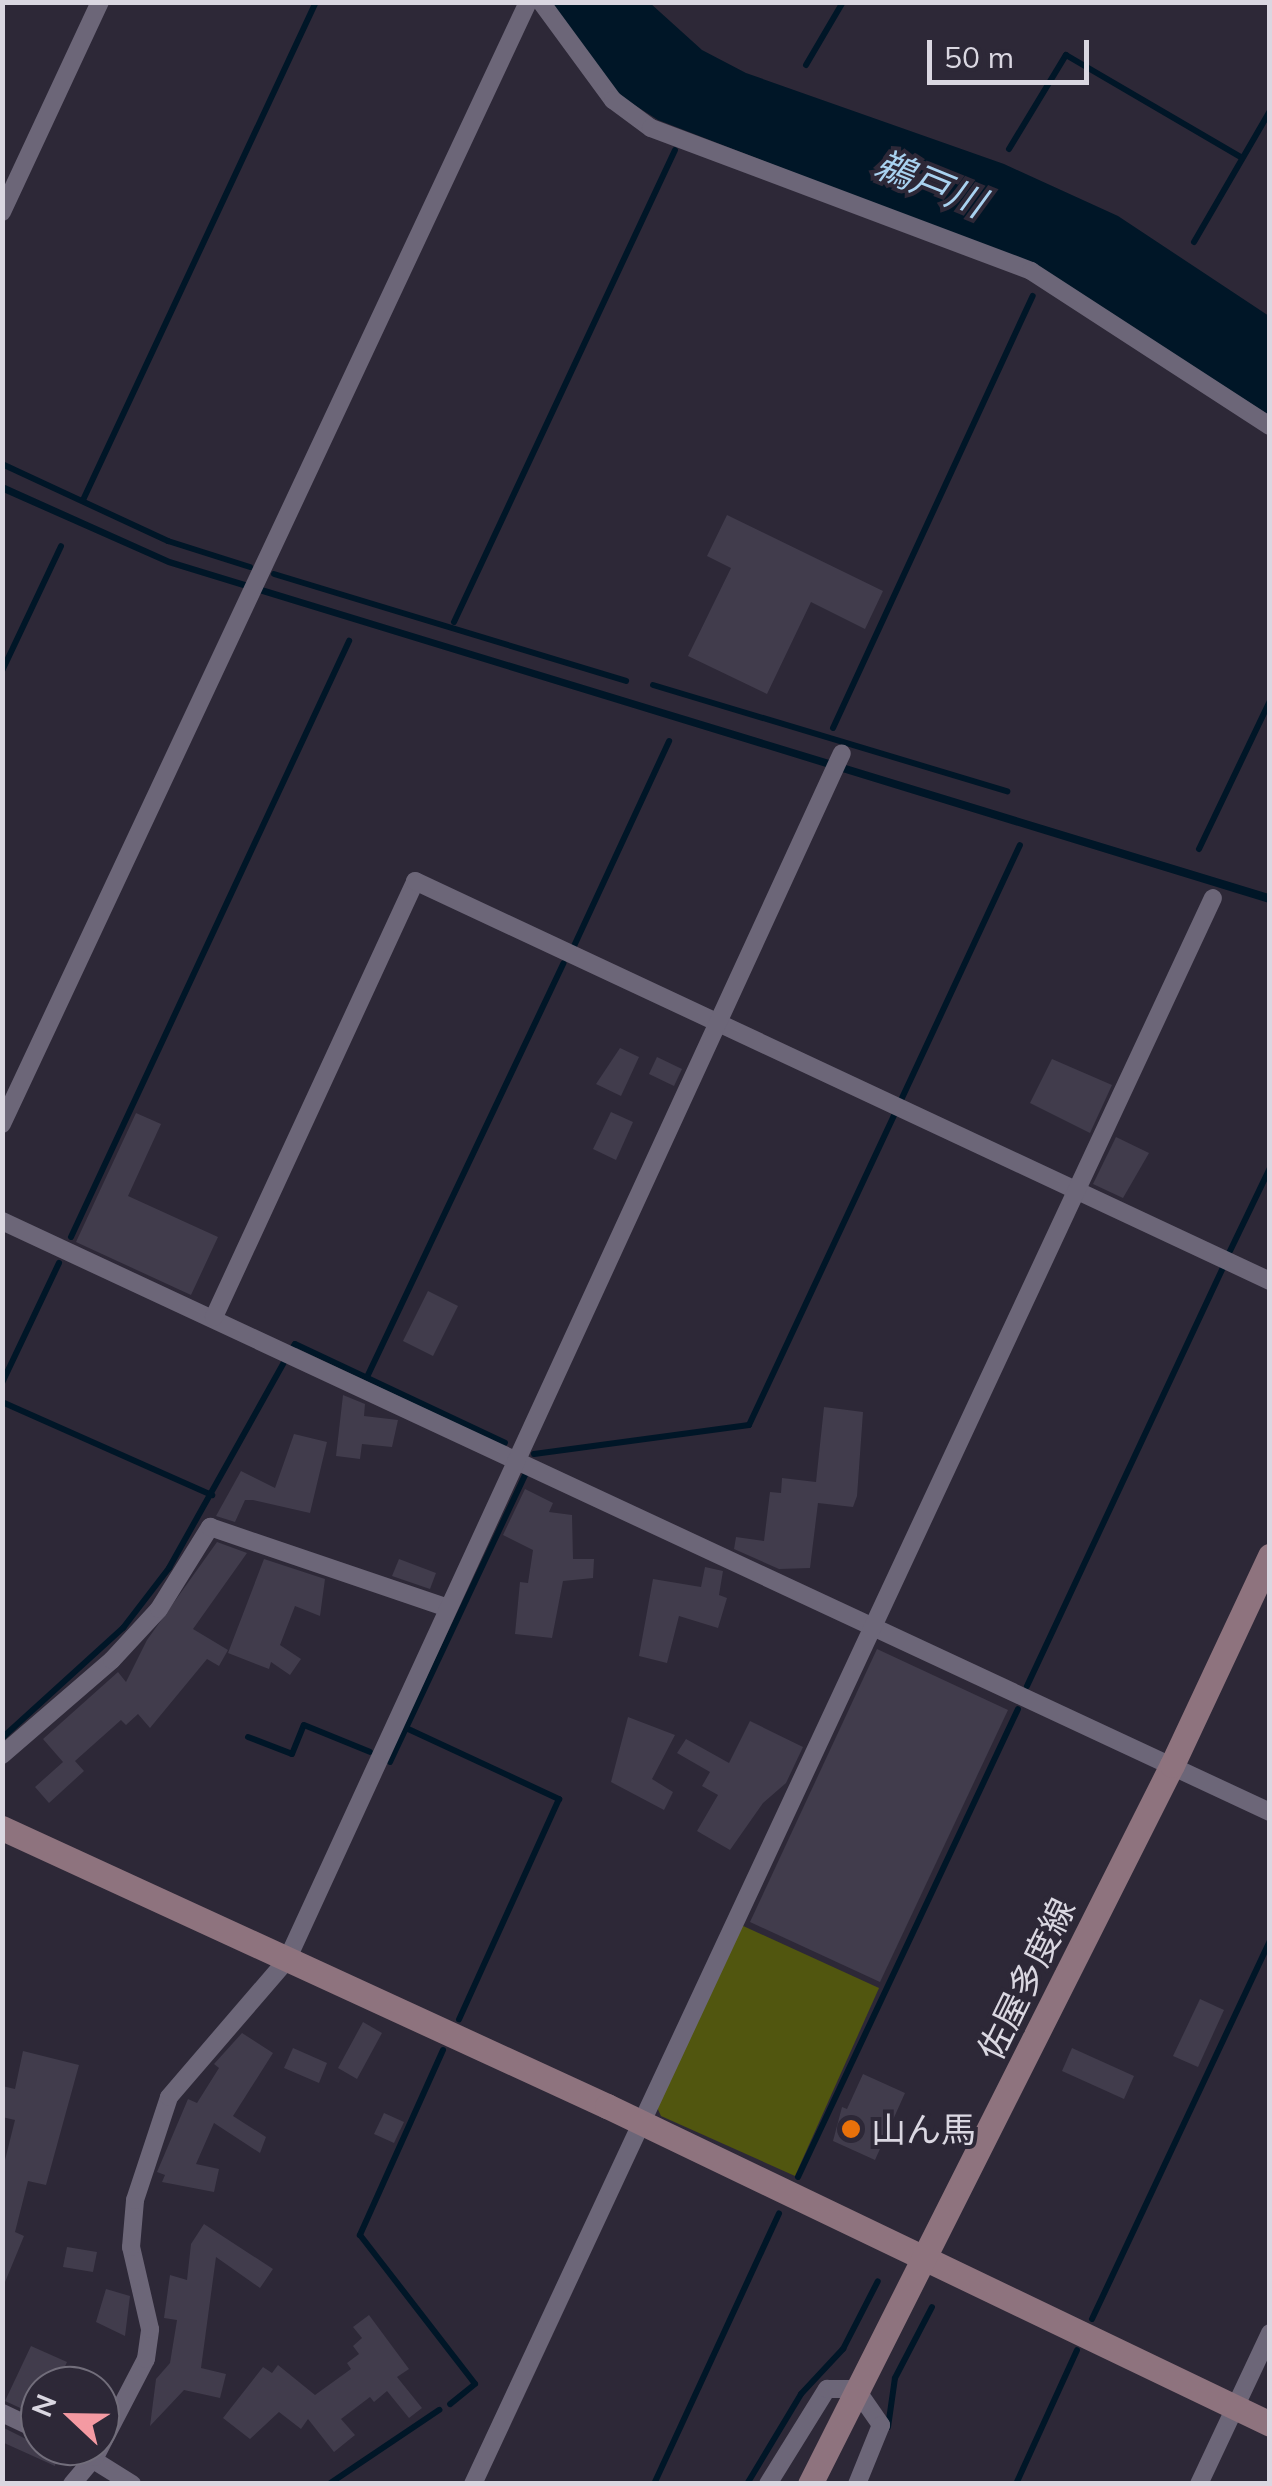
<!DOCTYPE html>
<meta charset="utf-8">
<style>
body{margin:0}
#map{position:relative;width:1272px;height:2486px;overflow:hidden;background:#2d2837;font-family:Mulish,"Noto Sans JP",sans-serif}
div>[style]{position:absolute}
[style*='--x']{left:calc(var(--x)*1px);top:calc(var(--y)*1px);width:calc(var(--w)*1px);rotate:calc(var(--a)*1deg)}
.green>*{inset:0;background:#51560f}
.water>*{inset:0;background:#001627}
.stream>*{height:6px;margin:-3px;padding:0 3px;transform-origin:3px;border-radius:3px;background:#001627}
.building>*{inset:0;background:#413c4c}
.street>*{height:18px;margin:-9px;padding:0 9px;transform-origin:9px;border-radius:9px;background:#6c6678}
.secondary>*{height:25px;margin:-12.5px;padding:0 12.5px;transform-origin:12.5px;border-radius:12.5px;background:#8e737e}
.dots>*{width:28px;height:28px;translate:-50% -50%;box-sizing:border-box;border:5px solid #2d2837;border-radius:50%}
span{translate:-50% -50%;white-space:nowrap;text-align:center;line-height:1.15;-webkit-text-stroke:8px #2d2837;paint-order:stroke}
.street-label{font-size:35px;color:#dad7e1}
.poi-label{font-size:35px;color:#dad7e1}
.left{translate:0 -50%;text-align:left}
.water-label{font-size:38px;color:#a9d2f0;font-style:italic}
.frame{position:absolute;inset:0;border:5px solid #dad7e1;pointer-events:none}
.north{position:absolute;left:20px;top:2366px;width:100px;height:100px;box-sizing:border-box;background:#2d2837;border:2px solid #726e7b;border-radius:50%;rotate:292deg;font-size:28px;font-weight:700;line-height:40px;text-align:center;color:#dad7e1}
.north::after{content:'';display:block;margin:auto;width:35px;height:45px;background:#f49aa2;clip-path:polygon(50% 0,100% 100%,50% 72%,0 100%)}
.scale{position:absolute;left:927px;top:40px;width:162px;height:45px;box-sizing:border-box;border:5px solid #dad7e1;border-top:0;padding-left:12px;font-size:30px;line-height:35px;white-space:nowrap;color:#dad7e1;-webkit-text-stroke:8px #2d2837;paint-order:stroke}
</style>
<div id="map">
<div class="green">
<div style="clip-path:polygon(741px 1925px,879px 1988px,795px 2176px,661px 2116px,656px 2105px)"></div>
</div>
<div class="water">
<div style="clip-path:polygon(552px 3px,650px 3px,702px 50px,746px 73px,1004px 164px,1118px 216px,1269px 316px,1269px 415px,1036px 266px,658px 120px,614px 92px)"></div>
<div style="clip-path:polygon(3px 484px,170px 559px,1269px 894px,1269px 903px,168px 565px,3px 492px)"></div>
</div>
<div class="stream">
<div style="--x:806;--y:65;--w:73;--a:-59.6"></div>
<div style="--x:1009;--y:149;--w:110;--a:-58.8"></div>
<div style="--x:1066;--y:55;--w:204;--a:30.3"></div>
<div style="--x:1194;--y:242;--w:151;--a:-59.9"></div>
<div style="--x:2;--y:464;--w:183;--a:24.9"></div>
<div style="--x:168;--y:541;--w:86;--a:17.6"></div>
<div style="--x:83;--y:500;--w:550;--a:-64.93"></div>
<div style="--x:274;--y:574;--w:368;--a:16.9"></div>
<div style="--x:454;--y:622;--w:521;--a:-64.91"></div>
<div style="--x:2;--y:671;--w:138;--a:-64.7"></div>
<div style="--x:653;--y:685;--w:370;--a:16.7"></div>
<div style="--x:833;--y:728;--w:476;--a:-65.2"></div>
<div style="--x:1199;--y:849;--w:164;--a:-64.4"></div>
<div style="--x:574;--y:946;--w:226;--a:-65.1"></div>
<div style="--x:902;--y:1098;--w:279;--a:-65"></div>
<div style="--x:71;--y:1237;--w:658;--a:-64.99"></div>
<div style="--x:1230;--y:1251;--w:92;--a:-64.3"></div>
<div style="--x:291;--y:1350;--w:7;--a:-56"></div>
<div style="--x:295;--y:1344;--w:232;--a:25.2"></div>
<div style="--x:367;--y:1377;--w:458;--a:-64.6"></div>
<div style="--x:2;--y:1383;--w:133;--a:-64.6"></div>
<div style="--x:2;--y:1402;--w:230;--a:23.9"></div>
<div style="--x:534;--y:1454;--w:217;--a:-7.7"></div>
<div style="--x:749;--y:1425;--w:342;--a:-64.9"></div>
<div style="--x:1027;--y:1686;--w:462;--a:-64.9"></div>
<div style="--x:406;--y:1728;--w:169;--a:24.9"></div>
<div style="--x:559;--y:1799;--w:242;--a:114.4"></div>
<div style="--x:248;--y:1737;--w:47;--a:21.1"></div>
<div style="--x:292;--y:1754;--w:31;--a:-68"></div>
<div style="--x:304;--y:1725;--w:71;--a:22.2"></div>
<div style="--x:2;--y:1738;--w:164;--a:-42.3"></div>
<div style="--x:123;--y:1628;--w:76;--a:-52.5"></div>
<div style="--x:169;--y:1568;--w:236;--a:-60.8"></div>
<div style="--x:390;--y:1762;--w:317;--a:-64.8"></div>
<div style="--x:443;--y:2050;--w:203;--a:114.2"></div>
<div style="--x:360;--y:2235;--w:188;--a:52.3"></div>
<div style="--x:475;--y:2384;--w:32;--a:141"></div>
<div style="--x:798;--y:2177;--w:517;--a:-64.82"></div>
<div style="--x:1092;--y:2319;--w:419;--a:-64.8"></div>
<div style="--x:888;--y:2427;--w:49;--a:-81.9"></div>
<div style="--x:895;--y:2378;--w:80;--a:-62.5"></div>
<div style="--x:329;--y:2484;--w:133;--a:-33.9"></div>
<div style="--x:654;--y:2484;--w:298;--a:-65.2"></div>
<div style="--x:747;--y:2484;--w:105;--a:-59"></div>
<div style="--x:801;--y:2394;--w:62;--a:-47"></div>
<div style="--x:843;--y:2349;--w:76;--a:-62.8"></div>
<div style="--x:1016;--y:2484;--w:147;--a:-65.5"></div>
</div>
<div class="building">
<div style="clip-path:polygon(727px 515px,883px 591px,865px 629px,811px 602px,767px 694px,688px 656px,731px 568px,707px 556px)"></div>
<div style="clip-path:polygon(620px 1048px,639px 1057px,621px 1096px,596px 1084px)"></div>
<div style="clip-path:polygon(657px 1057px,682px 1069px,674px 1086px,649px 1074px)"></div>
<div style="clip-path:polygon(1052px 1059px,1112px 1085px,1090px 1133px,1030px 1103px)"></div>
<div style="clip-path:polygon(611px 1112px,633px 1122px,616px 1160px,593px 1149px)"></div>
<div style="clip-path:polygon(136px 1113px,161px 1124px,128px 1196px,218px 1237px,191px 1295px,76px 1242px)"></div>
<div style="clip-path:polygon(1116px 1137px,1149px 1153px,1123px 1198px,1093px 1184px)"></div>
<div style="clip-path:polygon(428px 1291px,458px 1306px,433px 1356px,403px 1341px)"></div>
<div style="clip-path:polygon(343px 1395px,365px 1404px,364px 1416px,398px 1420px,392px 1447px,362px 1444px,360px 1459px,336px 1456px)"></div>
<div style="clip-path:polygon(824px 1407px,863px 1412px,857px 1496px,853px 1507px,818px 1503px,810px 1568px,779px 1569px,734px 1549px,736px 1537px,764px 1541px,770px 1492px,781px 1493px,782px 1478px,816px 1482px)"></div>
<div style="clip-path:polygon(294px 1434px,327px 1442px,310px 1513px,253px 1500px,245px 1500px,235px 1522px,216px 1516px,241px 1471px,275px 1488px)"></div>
<div style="clip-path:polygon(525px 1489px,553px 1503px,549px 1512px,572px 1515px,573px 1559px,594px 1559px,593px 1578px,563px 1581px,552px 1638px,515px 1634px,520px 1582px,528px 1583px,533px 1550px,503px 1535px)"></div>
<div style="clip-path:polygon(217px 1542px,247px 1553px,193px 1629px,228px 1650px,219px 1666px,207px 1659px,150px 1728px,138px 1714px,126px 1725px,121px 1720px,75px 1761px,84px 1771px,49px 1803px,35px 1787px,63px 1762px,43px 1739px,118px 1672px,126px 1682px,147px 1640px)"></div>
<div style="clip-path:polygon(264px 1559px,325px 1579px,320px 1616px,295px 1606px,280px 1645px,301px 1659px,290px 1675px,271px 1662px,269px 1669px,228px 1653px)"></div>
<div style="clip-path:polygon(399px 1559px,436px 1573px,430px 1589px,392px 1576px)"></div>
<div style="clip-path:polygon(705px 1567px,723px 1571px,719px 1595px,727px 1598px,718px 1628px,679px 1616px,667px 1663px,639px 1656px,653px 1579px,701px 1587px)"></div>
<div style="clip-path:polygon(877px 1649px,1008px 1710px,880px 1982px,750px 1922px)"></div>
<div style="clip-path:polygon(628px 1717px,675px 1735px,652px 1779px,673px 1792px,664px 1810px,611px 1782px)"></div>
<div style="clip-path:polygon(750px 1721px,803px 1747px,786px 1783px,763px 1803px,730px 1850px,697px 1831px,718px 1795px,702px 1786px,710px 1772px,677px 1753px,686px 1739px,729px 1763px)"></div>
<div style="clip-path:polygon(1200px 1999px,1224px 2010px,1198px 2067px,1173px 2056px)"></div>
<div style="clip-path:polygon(363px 2022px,382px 2033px,357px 2079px,338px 2068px)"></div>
<div style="clip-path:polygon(242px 2033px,273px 2053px,233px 2116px,266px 2137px,260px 2153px,214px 2123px,196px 2164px,219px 2169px,214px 2192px,162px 2182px,165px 2175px,157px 2172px,188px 2099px,197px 2103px,219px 2068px,214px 2064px)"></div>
<div style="clip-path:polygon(293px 2048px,327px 2063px,319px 2083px,284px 2068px)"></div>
<div style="clip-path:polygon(1072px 2048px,1134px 2076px,1124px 2099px,1062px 2071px)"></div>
<div style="clip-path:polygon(23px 2051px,79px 2065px,46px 2185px,28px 2181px,15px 2232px,24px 2236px,3px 2287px,2px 2172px,15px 2120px,2px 2117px,2px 2086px,15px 2089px)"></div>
<div style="clip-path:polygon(863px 2074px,905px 2093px,875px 2160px,833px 2141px,842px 2107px,847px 2109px)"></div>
<div style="clip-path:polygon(384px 2113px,404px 2122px,394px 2143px,374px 2134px)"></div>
<div style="clip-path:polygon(204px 2224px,273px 2269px,260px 2288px,216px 2257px,201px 2368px,226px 2374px,220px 2398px,184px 2390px,150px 2426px,156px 2379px,170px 2363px,177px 2320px,164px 2318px,170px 2275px,187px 2280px,191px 2244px)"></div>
<div style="clip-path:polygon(67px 2247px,97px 2252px,93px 2272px,63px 2267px)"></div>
<div style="clip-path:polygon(106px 2289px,130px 2296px,125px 2336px,96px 2322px)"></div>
<div style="clip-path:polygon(369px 2315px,409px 2369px,397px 2377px,422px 2408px,409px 2418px,387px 2391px,374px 2402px,370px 2397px,341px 2419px,355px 2435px,334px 2452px,308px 2419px,301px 2429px,279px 2412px,250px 2439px,223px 2418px,263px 2367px,272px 2373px,278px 2365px,315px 2395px,351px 2369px,347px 2363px,359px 2354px,353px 2346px,362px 2338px,353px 2327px)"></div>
<div style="clip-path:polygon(31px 2346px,67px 2362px,56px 2386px,40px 2386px,40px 2417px,5px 2401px)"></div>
<div style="clip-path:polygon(2px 2427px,40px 2446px,59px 2446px,55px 2466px,2px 2442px)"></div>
</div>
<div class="street">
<div style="--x:541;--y:2;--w:122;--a:53.7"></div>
<div style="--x:613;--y:100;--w:47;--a:36.4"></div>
<div style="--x:651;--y:128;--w:406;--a:20.6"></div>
<div style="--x:1031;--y:271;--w:285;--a:33"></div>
<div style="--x:2;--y:212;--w:232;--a:-65"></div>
<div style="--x:2;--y:1124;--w:1239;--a:-64.88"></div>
<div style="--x:2;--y:1221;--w:1399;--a:24.99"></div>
<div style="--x:214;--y:1317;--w:480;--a:-65.2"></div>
<div style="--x:415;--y:881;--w:944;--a:25.07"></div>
<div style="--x:2;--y:1755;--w:145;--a:-40.8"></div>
<div style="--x:112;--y:1660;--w:69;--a:-47.3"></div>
<div style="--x:159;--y:1609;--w:97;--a:-58.1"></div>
<div style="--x:210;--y:1527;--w:251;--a:18.8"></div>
<div style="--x:2;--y:2413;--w:42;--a:25.3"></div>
<div style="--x:71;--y:2446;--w:72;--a:31.9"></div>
<div style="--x:72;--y:2484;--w:35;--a:-50"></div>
<div style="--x:95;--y:2457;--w:110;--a:-62.5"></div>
<div style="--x:146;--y:2359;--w:30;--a:-82"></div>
<div style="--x:150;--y:2329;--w:84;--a:-103"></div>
<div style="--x:131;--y:2247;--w:47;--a:-85.1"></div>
<div style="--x:135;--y:2200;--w:108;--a:-71.7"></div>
<div style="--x:169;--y:2097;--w:181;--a:-49.3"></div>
<div style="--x:287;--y:1960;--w:1328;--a:-65.31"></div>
<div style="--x:473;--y:2484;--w:1750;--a:-64.99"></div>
<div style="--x:768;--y:2484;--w:112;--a:-58.2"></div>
<div style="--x:827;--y:2389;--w:29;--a:0"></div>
<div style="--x:856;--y:2389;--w:44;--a:55.2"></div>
<div style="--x:881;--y:2425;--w:64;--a:112.1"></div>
<div style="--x:1199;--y:2484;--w:167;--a:-64.8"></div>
</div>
<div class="secondary">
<div style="--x:2;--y:1828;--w:666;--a:24.68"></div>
<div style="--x:607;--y:2106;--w:735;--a:25.62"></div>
<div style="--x:810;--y:2484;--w:805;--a:-63.28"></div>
<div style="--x:1172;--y:1765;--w:231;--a:-64.9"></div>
</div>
<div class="dots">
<div style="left:851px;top:2129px;background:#e8710a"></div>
</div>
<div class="street-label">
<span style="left:1026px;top:1979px;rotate:-64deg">佐屋多度線</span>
</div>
<div class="poi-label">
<span class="left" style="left:871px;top:2129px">山ん馬</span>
</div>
<div class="water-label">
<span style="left:930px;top:184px;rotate:22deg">鵜戸川</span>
</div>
<div class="frame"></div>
<div class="north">N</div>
<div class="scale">50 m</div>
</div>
